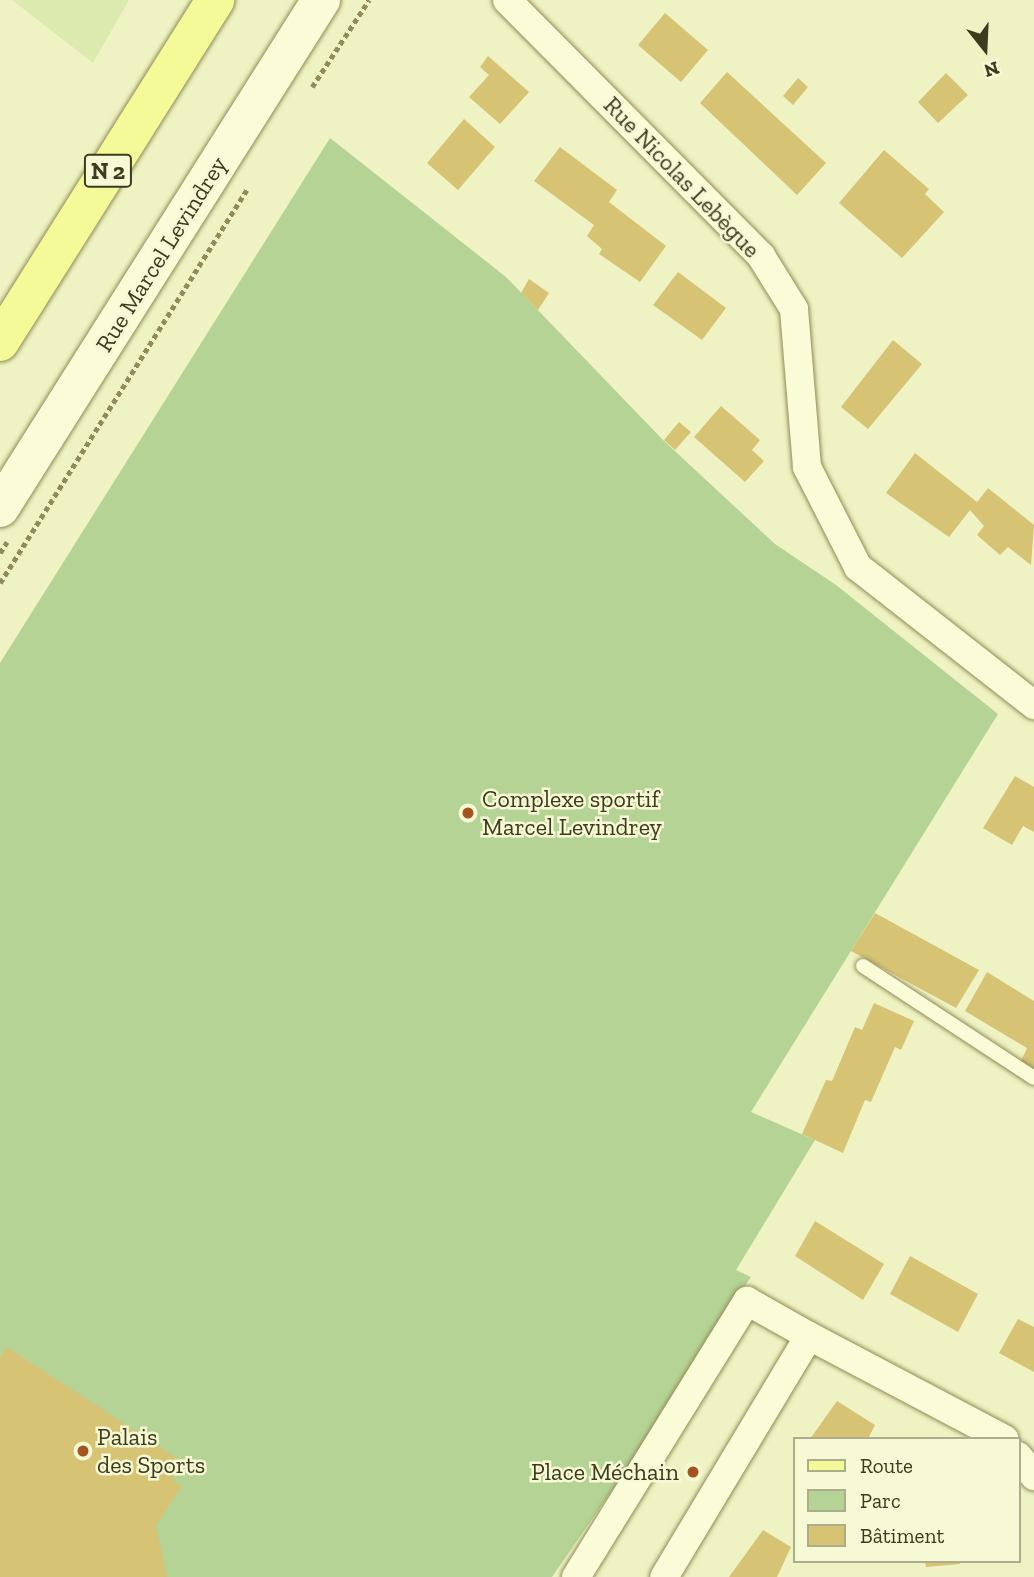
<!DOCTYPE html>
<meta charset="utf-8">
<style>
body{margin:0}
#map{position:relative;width:1034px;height:1577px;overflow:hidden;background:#eff3c3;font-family:"Zilla Slab",serif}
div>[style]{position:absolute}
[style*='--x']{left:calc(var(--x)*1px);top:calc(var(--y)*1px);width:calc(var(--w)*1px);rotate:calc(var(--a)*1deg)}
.farmland>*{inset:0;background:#dceaaf}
.green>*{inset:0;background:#b4d395}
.building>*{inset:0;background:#d6c374}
.path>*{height:4.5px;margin-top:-2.25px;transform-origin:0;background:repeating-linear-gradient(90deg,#908b57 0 5px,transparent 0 8.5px)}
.roads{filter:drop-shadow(0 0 2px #908b57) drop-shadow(0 0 2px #908b57)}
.lane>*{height:14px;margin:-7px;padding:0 7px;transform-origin:7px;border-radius:7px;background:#f9fcd7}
.street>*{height:28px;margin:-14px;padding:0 14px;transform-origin:14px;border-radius:14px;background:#f9fcd7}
.secondary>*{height:38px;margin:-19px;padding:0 19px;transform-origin:19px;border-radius:19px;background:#f9fcd7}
.primary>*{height:38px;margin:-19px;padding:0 19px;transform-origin:19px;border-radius:19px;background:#f3fa97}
.dots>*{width:19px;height:19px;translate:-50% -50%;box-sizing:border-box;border:4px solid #f6f9d3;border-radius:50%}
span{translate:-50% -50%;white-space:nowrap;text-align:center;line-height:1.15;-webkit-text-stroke:5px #f6f9d3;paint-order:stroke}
.shield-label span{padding:2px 5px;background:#f6f9d3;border:2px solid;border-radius:5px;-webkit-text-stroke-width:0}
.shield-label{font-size:23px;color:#3e3a1d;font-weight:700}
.street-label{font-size:24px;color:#3e3a1d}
.poi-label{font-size:24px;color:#3e3a1d}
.left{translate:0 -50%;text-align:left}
.right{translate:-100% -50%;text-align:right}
.legend{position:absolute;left:793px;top:1437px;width:228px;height:126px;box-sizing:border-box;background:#f6f9d3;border:2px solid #acad8a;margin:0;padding:9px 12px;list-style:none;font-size:21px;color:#3e3a1d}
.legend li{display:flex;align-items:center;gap:14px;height:35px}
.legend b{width:35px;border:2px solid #acad8a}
.north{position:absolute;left:950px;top:14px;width:70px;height:70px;-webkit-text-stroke:5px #f6f9d3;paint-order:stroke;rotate:162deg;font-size:19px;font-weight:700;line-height:28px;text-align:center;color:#3e3a1d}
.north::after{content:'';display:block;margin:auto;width:24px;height:32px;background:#3e3a1d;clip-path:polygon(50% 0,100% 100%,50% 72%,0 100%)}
</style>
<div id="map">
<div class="farmland">
<div style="clip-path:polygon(12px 0,129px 0,93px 63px)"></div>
</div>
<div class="green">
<div style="clip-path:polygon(330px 138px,506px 277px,663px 440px,775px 544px,836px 585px,998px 714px,751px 1112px,815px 1140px,736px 1270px,751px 1277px,707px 1339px,706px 1354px,552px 1577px,0 1577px,0 663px)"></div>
</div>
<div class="building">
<div style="clip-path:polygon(665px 13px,708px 50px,681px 82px,638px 45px)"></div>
<div style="clip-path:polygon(488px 56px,529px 92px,500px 124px,469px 97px,489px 75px,480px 67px)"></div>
<div style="clip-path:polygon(727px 72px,826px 163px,797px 195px,700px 103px)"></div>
<div style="clip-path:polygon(946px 73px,968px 95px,938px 123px,918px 102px)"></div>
<div style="clip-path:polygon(798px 78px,808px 87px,793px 105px,783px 96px)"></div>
<div style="clip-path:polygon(464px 119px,495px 147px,458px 190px,427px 163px)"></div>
<div style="clip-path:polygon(560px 147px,617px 190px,609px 202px,666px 246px,640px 282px,599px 254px,602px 249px,587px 236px,594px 225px,534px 181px)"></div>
<div style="clip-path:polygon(884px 150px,929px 189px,925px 194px,944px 212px,902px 258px,839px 203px)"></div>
<div style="clip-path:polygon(678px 272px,726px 308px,702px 340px,653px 305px)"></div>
<div style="clip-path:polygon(529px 279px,549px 293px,538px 310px,521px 293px)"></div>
<div style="clip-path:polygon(893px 340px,922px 364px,868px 429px,841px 407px)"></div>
<div style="clip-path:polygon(721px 406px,760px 440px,752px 450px,764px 461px,745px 482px,694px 437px)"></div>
<div style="clip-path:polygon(679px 422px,691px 432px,675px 450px,664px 440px)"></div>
<div style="clip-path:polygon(915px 453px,977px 502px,988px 488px,1034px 525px,1031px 565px,1008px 547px,1000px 555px,977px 535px,984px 526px,970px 510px,949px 537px,886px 493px)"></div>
<div style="clip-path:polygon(1015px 776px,1034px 787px,1034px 832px,1023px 826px,1012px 845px,983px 828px)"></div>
<div style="clip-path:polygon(875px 913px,979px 970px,956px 1008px,851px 951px)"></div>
<div style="clip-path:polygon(987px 972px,1034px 1001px,1034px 1069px,1021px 1061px,1027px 1048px,965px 1011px)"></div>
<div style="clip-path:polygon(874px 1003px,914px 1021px,901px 1050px,895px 1047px,871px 1102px,865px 1100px,843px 1153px,802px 1134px,826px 1080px,832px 1081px,855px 1027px,862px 1030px)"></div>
<div style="clip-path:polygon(815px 1221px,884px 1264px,863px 1300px,795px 1256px)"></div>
<div style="clip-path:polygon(910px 1256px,978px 1294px,958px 1332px,890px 1294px)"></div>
<div style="clip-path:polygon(1018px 1319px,1034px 1327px,1034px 1372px,999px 1353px)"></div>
<div style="clip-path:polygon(7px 1347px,184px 1463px,172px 1480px,182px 1486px,156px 1526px,167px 1577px,0 1577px,0 1358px)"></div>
<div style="clip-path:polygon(837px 1401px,875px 1425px,868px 1439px,810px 1439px)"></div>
<div style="clip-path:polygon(763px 1530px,791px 1547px,777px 1577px,729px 1577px)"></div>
<div style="clip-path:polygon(925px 1561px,960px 1561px,960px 1564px,926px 1567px)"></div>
</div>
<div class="path">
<div style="--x:312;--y:87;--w:104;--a:-56.8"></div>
<div style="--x:0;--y:553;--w:13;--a:-58"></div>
<div style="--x:0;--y:583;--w:464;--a:-57.9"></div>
</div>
<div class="roads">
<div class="lane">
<div style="--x:863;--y:966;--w:204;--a:33.2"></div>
</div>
<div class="street">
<div style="--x:507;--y:0;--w:361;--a:45.2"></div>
<div style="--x:761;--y:256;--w:62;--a:58.1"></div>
<div style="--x:794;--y:309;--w:159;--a:85.3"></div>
<div style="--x:807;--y:467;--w:112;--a:63"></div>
<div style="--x:858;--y:567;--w:224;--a:38.1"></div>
<div style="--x:809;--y:1336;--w:221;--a:27.8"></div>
<div style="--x:1018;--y:1456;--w:26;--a:51"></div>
<div style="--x:576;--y:1577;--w:325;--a:-58.2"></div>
<div style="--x:747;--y:1301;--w:71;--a:29.4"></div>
<div style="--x:809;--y:1336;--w:281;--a:121"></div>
</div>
<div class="secondary">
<div style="--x:0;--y:508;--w:601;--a:-57.71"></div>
</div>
<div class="primary">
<div style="--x:0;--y:342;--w:404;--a:-57.8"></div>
</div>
</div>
<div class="dots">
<div style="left:468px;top:813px;background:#a65320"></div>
<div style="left:83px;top:1451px;background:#a65320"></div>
<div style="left:693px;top:1472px;background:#a65320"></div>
</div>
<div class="shield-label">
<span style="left:108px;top:171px">N 2</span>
</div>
<div class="street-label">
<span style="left:682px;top:177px;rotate:46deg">Rue Nicolas Lebègue</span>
<span style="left:161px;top:254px;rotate:-58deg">Rue Marcel Levindrey</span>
</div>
<div class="poi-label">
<span class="left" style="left:482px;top:813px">Complexe sportif<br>Marcel Levindrey</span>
<span class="left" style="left:97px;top:1451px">Palais<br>des Sports</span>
<span class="right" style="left:679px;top:1472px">Place Méchain</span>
</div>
<ul class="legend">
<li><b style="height:9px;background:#f3fa97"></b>Route</li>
<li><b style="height:19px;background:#b4d395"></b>Parc</li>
<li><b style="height:19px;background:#d6c374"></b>Bâtiment</li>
</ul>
<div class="north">N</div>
</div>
